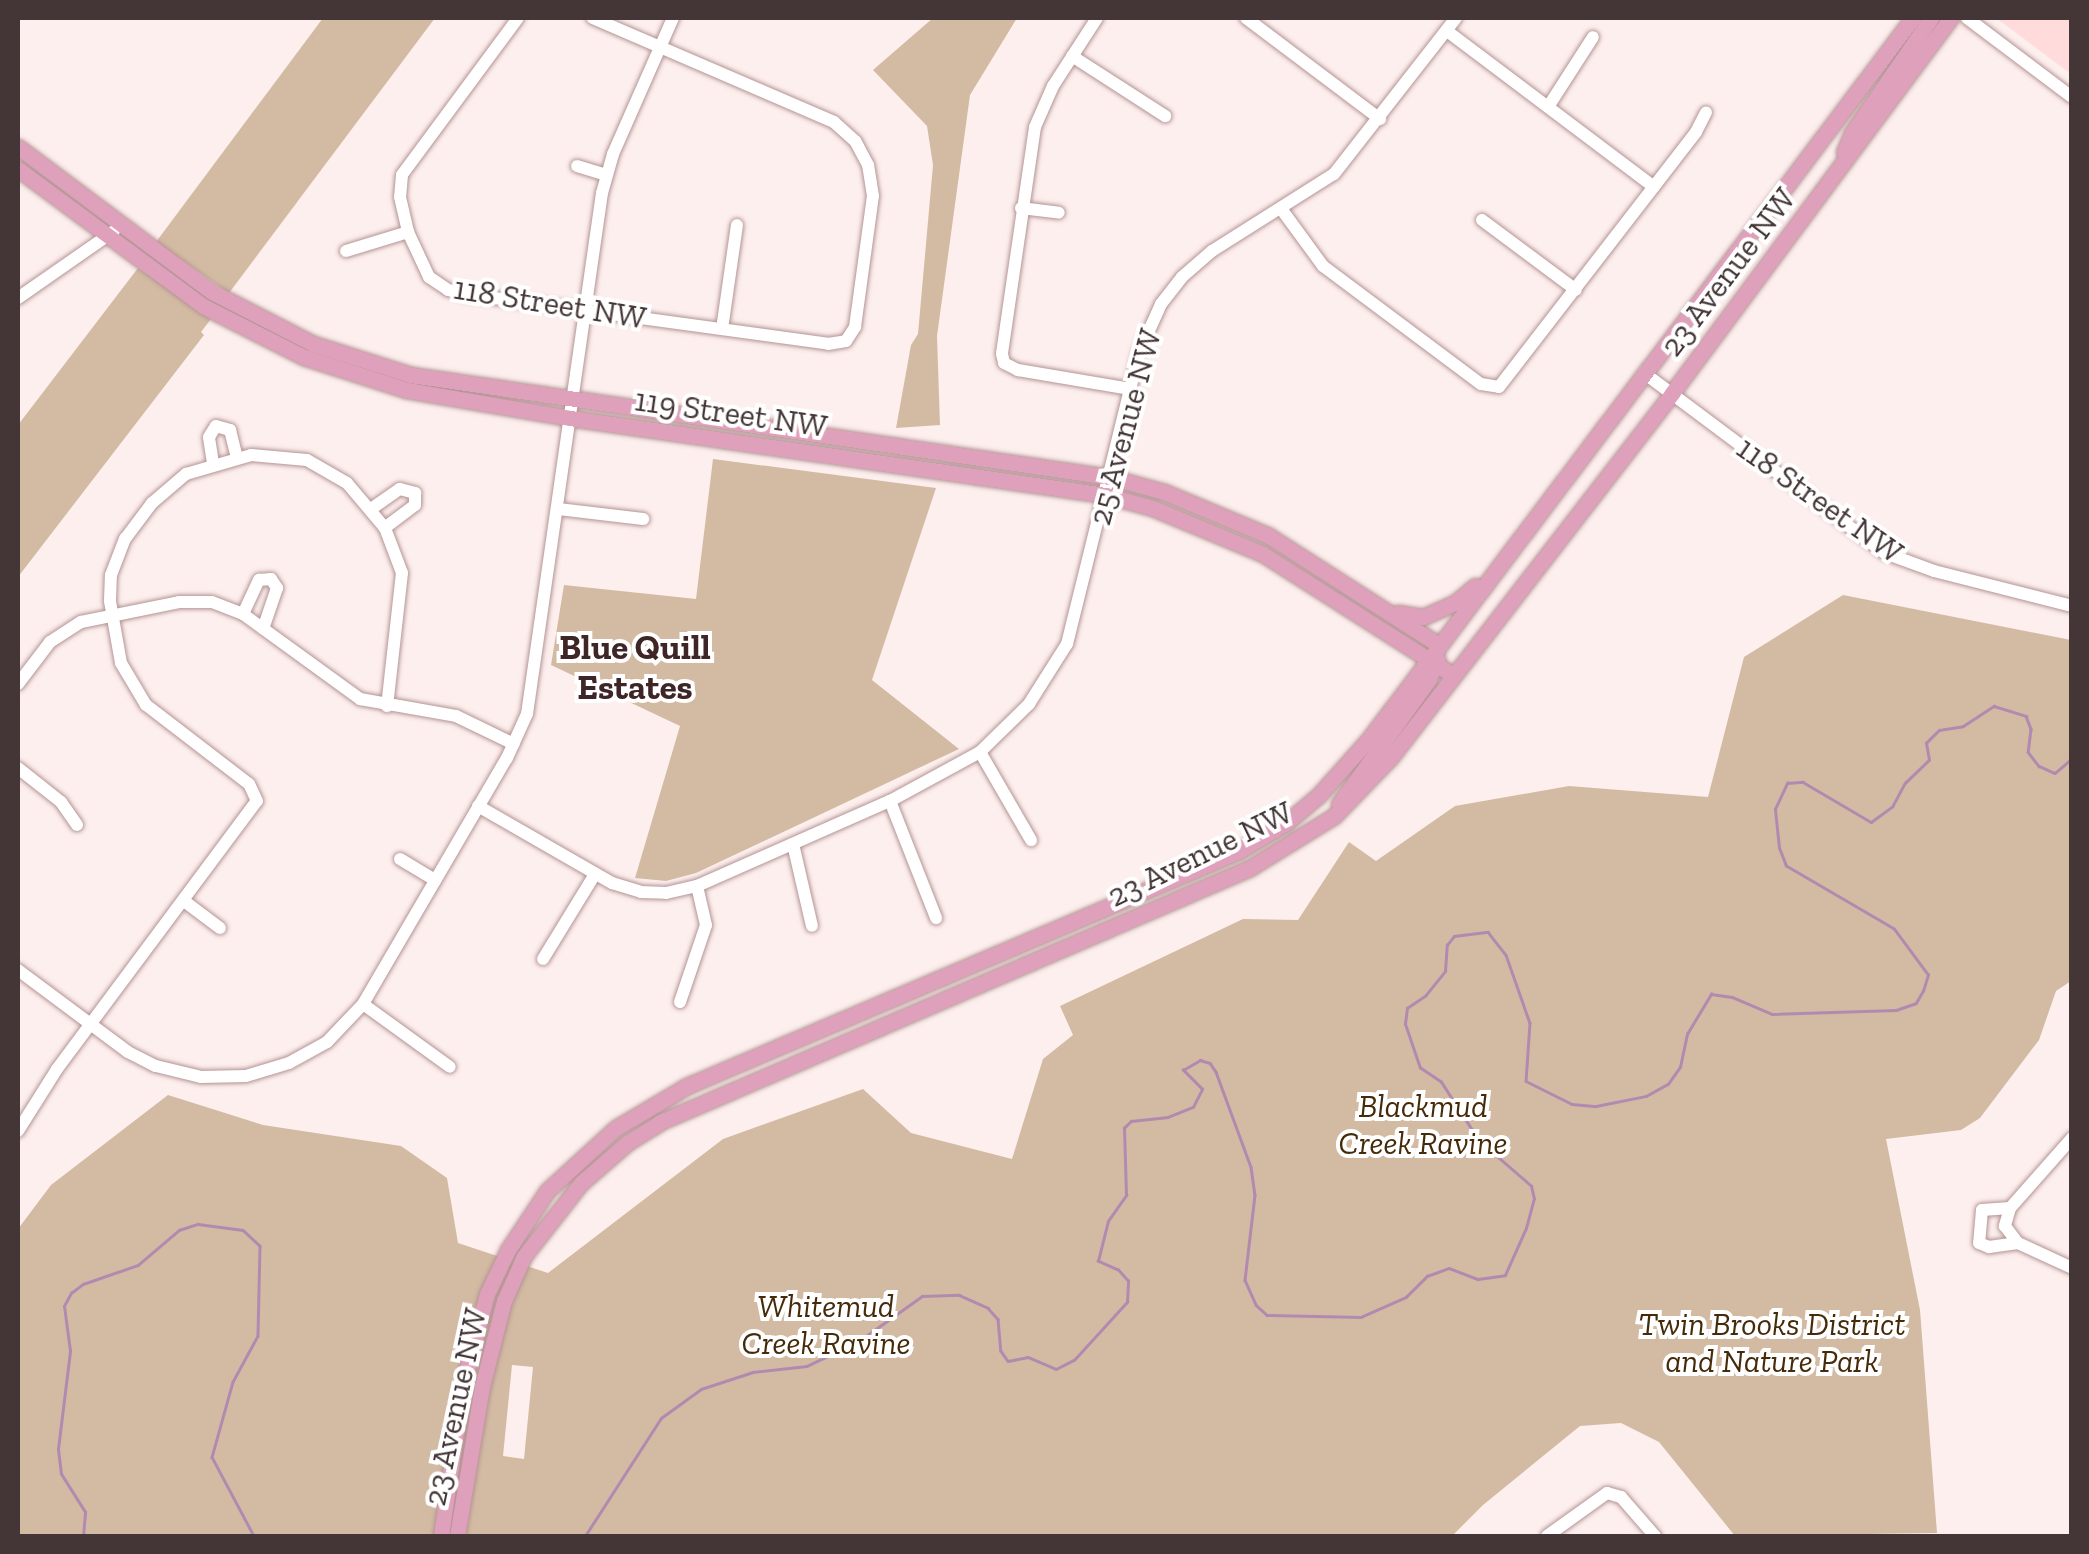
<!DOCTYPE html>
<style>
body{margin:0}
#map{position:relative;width:2089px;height:1554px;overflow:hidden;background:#fdefee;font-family:"Zilla Slab",serif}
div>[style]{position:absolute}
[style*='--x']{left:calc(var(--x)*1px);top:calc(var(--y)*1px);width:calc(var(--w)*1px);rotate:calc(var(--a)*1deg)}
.built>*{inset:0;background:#ffdcdb}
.green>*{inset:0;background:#d3bba3}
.stream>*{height:2.5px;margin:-1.25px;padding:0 1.25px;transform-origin:1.25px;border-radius:1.25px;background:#b38aaf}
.roads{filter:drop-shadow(0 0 2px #b49494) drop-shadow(0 0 2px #b49494)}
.minor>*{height:12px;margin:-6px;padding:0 6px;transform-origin:6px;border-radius:6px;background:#fff}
.major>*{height:15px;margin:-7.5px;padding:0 7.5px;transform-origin:7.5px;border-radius:7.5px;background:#dfa0bc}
span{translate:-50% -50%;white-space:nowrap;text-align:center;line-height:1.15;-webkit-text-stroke:8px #fff;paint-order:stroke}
.street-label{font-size:32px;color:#443636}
.park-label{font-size:32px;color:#462b0a;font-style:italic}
.neighbourhood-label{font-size:35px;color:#3f2626;font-weight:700}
.frame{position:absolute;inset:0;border:20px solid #443636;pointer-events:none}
</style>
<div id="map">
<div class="built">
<div style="clip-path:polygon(1996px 18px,2071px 18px,2071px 74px)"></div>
</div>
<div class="green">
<div style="clip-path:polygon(323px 18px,435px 18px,229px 293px,156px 242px)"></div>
<div style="clip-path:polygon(933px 18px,1017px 18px,970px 95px,937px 336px,940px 425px,896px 428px,911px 345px,918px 334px,933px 165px,927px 126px,873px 70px)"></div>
<div style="clip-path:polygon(138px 268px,211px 319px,201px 332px,204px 335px,18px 577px,18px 425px)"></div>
<div style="clip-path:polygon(713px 459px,936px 488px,872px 680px,959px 749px,696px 873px,666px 881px,635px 878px,680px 726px,551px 665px,564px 585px,696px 599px)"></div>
<div style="clip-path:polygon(evenodd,1843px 595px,2071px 640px,2071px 981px,2056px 991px,2039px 1040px,1980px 1118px,1961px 1130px,1886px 1139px,1920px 1310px,1937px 1533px,1735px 1536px,1659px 1442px,1621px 1423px,1580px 1426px,1483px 1505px,1452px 1536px,18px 1536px,18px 1229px,51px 1185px,168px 1095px,263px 1125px,401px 1146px,447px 1178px,458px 1243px,548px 1273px,723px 1139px,863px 1089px,911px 1133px,1012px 1159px,1043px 1059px,1073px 1035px,1060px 1006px,1243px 919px,1298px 920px,1349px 842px,1376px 861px,1455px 806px,1569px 786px,1708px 797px,1744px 657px,1843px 595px,512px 1365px,533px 1367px,524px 1459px,503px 1456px,512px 1365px)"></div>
</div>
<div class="stream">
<div style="--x:83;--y:1536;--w:24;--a:-85"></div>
<div style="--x:85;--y:1512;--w:45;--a:-122.3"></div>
<div style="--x:61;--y:1474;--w:25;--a:-97"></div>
<div style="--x:58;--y:1449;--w:99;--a:-83"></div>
<div style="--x:70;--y:1351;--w:45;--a:-97.6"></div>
<div style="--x:64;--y:1306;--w:15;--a:-62"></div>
<div style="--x:71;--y:1293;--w:15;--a:-37"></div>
<div style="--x:83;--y:1284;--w:58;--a:-19.1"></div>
<div style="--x:138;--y:1265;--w:54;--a:-40.5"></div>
<div style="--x:179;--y:1230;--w:20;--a:-18"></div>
<div style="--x:198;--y:1224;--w:45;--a:7.6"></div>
<div style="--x:243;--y:1230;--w:23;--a:43"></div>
<div style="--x:260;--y:1246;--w:90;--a:91.3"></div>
<div style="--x:258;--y:1336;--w:52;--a:118.5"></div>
<div style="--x:233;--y:1382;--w:78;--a:105.6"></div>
<div style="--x:212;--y:1457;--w:89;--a:62"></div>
<div style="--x:585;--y:1536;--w:140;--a:-57.2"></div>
<div style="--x:661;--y:1418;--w:49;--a:-35.9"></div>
<div style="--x:701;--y:1389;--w:55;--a:-18.1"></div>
<div style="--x:753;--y:1372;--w:54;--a:-6.3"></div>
<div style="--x:807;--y:1366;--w:58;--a:-25.7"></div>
<div style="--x:859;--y:1341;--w:77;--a:-35.5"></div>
<div style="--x:922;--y:1296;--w:37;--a:-2"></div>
<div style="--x:959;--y:1295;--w:32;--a:24"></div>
<div style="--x:988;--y:1308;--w:15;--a:48"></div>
<div style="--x:998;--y:1319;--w:32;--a:85"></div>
<div style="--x:1001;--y:1351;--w:12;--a:55"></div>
<div style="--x:1008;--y:1361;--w:20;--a:-11"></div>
<div style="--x:1028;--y:1357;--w:30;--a:23"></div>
<div style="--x:1056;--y:1369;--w:20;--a:-27"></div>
<div style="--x:1074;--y:1360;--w:79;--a:-47.6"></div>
<div style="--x:1127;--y:1302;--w:21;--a:-87"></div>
<div style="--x:1128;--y:1281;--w:15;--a:-132"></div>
<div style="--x:1118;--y:1270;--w:22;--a:-156"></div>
<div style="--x:1098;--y:1261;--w:41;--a:-76"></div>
<div style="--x:1108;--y:1221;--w:32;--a:-55"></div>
<div style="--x:1126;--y:1195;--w:67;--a:-91.7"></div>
<div style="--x:1124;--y:1128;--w:10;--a:-45"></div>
<div style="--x:1131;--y:1121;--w:37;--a:-6"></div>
<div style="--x:1168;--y:1117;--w:27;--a:-22"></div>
<div style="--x:1193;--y:1107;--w:20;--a:-63"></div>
<div style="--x:1202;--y:1089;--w:27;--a:-135"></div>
<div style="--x:1183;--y:1070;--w:20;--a:-30"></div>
<div style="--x:1200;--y:1060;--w:10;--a:17"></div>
<div style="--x:1210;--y:1063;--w:11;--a:56"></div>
<div style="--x:1216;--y:1072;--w:101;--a:69.8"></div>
<div style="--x:1251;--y:1167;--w:28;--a:82"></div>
<div style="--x:1255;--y:1195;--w:86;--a:96.7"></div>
<div style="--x:1245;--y:1280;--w:27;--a:66"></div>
<div style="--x:1256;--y:1305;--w:15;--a:42"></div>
<div style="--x:1267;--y:1315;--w:94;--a:1.2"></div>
<div style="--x:1361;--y:1317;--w:49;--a:-24"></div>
<div style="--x:1406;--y:1297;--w:30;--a:-45"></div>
<div style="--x:1427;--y:1276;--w:23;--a:-20"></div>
<div style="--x:1449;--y:1268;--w:31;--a:21"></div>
<div style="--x:1478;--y:1279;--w:27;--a:-8"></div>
<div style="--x:1505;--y:1275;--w:51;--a:-65.9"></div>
<div style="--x:1526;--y:1228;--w:30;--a:-75"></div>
<div style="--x:1534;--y:1199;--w:13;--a:-103"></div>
<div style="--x:1531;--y:1186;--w:69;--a:-139.1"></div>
<div style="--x:1479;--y:1141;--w:70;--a:-122.8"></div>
<div style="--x:1441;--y:1082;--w:25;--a:-146"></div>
<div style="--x:1420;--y:1068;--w:46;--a:-108.8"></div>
<div style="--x:1405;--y:1024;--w:16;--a:-83"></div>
<div style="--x:1407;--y:1008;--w:22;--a:-34"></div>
<div style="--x:1425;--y:996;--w:32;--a:-51"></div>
<div style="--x:1445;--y:971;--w:26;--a:-86"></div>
<div style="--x:1447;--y:945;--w:11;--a:-52"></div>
<div style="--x:1454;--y:936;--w:34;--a:-7"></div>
<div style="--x:1488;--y:932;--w:29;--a:52"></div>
<div style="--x:1506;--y:955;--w:72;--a:70.6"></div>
<div style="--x:1530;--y:1023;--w:58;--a:93.9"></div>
<div style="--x:1526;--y:1081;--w:51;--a:26.6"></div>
<div style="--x:1572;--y:1104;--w:24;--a:5"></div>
<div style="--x:1596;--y:1106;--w:51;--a:-11.3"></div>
<div style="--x:1646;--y:1096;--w:25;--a:-29"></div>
<div style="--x:1668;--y:1084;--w:21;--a:-55"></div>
<div style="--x:1680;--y:1067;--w:34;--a:-78"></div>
<div style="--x:1687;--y:1034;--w:47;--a:-59"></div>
<div style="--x:1711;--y:994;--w:21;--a:8"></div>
<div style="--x:1732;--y:997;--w:43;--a:23"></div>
<div style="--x:1772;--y:1014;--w:124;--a:-1.8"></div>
<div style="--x:1896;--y:1010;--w:21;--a:-19"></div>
<div style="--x:1916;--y:1003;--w:14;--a:-60"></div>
<div style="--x:1923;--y:991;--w:17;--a:-73"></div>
<div style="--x:1928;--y:975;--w:57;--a:-126.5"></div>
<div style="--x:1894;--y:929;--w:125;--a:-149.7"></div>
<div style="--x:1786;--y:866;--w:19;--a:-111"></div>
<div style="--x:1779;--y:848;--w:39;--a:-96"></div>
<div style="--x:1775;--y:809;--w:29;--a:-65"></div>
<div style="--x:1787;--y:783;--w:16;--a:-4"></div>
<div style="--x:1803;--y:782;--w:79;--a:30.5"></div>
<div style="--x:1871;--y:822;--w:26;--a:-36"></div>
<div style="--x:1892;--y:807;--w:27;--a:-62"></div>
<div style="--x:1905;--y:783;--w:33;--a:-44"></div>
<div style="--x:1929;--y:760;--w:17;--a:-100"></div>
<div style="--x:1926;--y:743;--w:18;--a:-45"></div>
<div style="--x:1939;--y:730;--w:24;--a:-9"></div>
<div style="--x:1963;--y:726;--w:37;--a:-33"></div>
<div style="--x:1994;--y:706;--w:34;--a:17"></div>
<div style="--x:2026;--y:716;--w:14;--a:69"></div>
<div style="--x:2031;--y:729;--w:23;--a:97"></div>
<div style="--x:2028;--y:752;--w:18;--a:52"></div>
<div style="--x:2039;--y:766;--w:17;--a:24"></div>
<div style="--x:2055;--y:773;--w:23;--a:-41"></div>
</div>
<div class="roads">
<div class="minor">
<div style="--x:518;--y:18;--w:195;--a:126.5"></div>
<div style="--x:402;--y:175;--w:22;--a:95"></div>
<div style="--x:400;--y:197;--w:36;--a:77"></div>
<div style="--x:408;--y:232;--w:50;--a:65"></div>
<div style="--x:429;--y:277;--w:23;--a:34"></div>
<div style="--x:448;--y:290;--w:17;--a:13"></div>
<div style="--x:465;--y:294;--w:366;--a:7.8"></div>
<div style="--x:828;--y:344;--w:18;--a:-9"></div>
<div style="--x:846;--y:341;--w:17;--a:-57"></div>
<div style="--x:855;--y:327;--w:132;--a:-82.2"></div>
<div style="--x:873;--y:196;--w:31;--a:-99"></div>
<div style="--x:868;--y:165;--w:27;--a:-118"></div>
<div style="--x:855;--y:141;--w:28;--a:-138"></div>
<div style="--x:834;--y:122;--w:263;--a:-156.7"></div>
<div style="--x:1097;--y:18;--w:81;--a:122.9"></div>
<div style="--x:1053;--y:86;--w:45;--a:113.7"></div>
<div style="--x:1035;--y:127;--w:229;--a:98.3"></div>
<div style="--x:1002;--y:354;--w:9;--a:77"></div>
<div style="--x:1004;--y:363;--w:16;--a:27"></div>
<div style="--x:1018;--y:370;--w:114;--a:9.6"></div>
<div style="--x:1246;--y:18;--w:168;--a:37"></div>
<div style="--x:1967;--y:18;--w:131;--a:37"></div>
<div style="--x:1447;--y:31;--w:259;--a:37"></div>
<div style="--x:1072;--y:56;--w:111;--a:32.8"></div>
<div style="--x:1548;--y:107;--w:83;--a:-57.3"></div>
<div style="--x:577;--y:166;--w:30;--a:17"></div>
<div style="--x:1021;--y:208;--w:38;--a:7"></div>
<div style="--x:1282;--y:210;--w:69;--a:53.8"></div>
<div style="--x:1323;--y:266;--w:197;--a:36.8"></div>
<div style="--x:1481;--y:384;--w:18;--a:9"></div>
<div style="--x:1499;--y:387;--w:322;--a:-52.3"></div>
<div style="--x:1696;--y:132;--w:22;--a:-63"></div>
<div style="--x:1482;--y:220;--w:117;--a:36.7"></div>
<div style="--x:346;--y:251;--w:65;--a:-17"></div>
<div style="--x:18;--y:298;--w:117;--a:-34.9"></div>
<div style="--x:722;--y:329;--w:105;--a:-81.8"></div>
<div style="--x:1644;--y:373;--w:301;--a:36.8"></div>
<div style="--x:1885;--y:553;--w:52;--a:20.2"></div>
<div style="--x:1934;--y:571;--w:142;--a:14.2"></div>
<div style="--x:213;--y:463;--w:26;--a:-99"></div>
<div style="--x:209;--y:437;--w:13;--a:-58"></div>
<div style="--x:216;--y:426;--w:15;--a:16"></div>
<div style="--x:230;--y:430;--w:29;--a:76"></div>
<div style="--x:371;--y:509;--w:35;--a:-35"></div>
<div style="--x:400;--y:489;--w:16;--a:15"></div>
<div style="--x:415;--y:493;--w:12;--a:90"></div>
<div style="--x:415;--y:505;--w:38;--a:143"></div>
<div style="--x:558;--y:509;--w:86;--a:6.7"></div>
<div style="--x:243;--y:614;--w:38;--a:-65"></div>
<div style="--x:259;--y:580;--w:12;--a:-5"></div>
<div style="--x:271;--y:579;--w:11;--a:56"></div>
<div style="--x:277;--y:588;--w:43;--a:108.9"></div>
<div style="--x:18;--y:684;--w:53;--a:-52.7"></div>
<div style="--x:50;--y:642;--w:37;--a:-33"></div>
<div style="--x:81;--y:622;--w:100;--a:-11.5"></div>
<div style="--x:179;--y:602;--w:33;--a:0"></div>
<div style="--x:212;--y:602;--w:33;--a:21"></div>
<div style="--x:243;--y:614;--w:145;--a:36"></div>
<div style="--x:360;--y:699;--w:97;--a:10"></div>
<div style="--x:456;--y:716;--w:64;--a:25.8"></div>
<div style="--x:980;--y:752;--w:102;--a:59.9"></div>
<div style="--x:18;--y:768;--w:55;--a:38.3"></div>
<div style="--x:61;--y:802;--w:28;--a:55"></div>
<div style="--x:890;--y:801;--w:126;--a:68.5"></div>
<div style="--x:478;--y:806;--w:155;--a:29.9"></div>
<div style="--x:612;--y:883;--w:30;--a:17"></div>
<div style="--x:641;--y:892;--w:25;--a:2"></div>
<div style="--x:666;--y:893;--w:32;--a:-13"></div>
<div style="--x:697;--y:886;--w:211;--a:-23.8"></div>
<div style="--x:890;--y:801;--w:102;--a:-28.6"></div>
<div style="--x:980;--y:752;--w:69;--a:-44.4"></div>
<div style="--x:1029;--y:704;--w:71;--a:-57.7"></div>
<div style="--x:1067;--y:644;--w:300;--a:-76.1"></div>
<div style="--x:1139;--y:353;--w:54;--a:-65.8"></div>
<div style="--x:1161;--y:304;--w:34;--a:-52"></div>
<div style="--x:1182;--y:277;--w:40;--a:-41"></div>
<div style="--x:1212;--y:251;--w:144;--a:-32.3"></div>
<div style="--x:1334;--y:174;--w:198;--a:-52"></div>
<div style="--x:793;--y:844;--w:84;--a:77"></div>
<div style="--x:400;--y:859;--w:41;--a:31"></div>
<div style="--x:184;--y:901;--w:45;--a:36.9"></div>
<div style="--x:543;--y:959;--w:100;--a:-58.5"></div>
<div style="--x:18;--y:970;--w:137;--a:36.7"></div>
<div style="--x:128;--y:1052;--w:31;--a:27"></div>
<div style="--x:156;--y:1066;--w:46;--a:13.7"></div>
<div style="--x:201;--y:1077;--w:45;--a:-1.3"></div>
<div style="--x:246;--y:1076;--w:45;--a:-16.8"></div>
<div style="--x:289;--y:1063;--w:43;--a:-28.9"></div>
<div style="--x:327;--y:1042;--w:52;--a:-46.5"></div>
<div style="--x:363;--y:1004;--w:285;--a:-59.7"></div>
<div style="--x:507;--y:758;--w:48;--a:-65.6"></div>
<div style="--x:527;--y:714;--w:526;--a:-81.81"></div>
<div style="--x:602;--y:193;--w:41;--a:-74.2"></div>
<div style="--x:613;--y:154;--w:149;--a:-66.2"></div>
<div style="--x:680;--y:1002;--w:81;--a:-71.3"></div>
<div style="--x:706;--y:925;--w:40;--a:-103"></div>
<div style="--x:363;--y:1004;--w:107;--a:35.9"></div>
<div style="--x:18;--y:1131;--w:73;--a:-57.8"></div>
<div style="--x:57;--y:1069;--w:334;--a:-53.3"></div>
<div style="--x:257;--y:801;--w:19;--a:-115"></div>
<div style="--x:249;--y:784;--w:130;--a:-142.5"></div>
<div style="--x:146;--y:705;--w:49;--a:-120.8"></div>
<div style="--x:121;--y:663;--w:63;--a:-100.1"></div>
<div style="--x:110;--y:601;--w:26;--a:-88"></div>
<div style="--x:111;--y:575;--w:39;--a:-69"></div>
<div style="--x:125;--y:539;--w:45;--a:-53.1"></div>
<div style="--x:152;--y:503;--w:45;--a:-40.5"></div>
<div style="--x:186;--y:474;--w:68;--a:-16.3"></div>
<div style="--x:251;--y:455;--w:56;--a:5.1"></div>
<div style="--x:307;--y:460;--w:46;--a:29.9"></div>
<div style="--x:347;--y:483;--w:59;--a:49.8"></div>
<div style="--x:385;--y:528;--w:48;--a:69.3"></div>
<div style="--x:402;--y:573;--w:134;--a:96.4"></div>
<div style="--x:2072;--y:1138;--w:94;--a:131.5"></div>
<div style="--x:2010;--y:1208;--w:19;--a:106"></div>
<div style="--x:2005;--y:1226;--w:21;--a:53"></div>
<div style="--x:2018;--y:1243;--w:60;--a:24.8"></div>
<div style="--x:2010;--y:1208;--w:28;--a:176"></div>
<div style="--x:1982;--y:1210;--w:33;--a:95"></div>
<div style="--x:1979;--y:1243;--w:11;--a:22"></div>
<div style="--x:1989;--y:1247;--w:29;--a:-8"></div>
<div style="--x:1547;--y:1536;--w:74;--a:-35.6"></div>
<div style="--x:1607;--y:1493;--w:15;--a:16"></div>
<div style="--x:1621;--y:1497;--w:52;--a:48.9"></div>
</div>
<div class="major">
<div style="--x:18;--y:147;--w:242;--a:36.8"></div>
<div style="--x:212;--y:292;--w:114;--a:27.2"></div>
<div style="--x:313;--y:344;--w:103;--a:17.6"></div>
<div style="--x:411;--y:375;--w:705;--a:8.31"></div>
<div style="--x:1109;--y:477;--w:57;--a:15.3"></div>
<div style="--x:1164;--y:492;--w:114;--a:22.7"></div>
<div style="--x:1269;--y:536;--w:202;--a:32.7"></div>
<div style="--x:1844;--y:152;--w:21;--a:-67"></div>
<div style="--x:1852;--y:133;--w:140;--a:-55.5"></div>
<div style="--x:18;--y:169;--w:230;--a:36.5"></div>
<div style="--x:203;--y:306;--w:113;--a:26.8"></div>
<div style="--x:304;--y:357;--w:108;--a:17.8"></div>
<div style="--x:407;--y:390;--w:165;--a:9.7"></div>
<div style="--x:570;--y:418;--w:541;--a:8.19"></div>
<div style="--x:1105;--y:495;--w:50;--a:15.2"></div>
<div style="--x:1153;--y:508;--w:119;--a:22.7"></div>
<div style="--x:1263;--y:554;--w:225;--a:32.5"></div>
<div style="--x:1398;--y:613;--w:25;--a:9"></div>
<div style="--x:1423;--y:617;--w:36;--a:-24"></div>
<div style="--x:1456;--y:602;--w:25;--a:-40"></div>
<div style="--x:1339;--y:804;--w:154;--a:-54.2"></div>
<div style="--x:1429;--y:679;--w:22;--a:-68"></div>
<div style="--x:441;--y:1536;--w:154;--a:-81.8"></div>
<div style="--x:463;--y:1384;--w:93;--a:-75.1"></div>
<div style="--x:487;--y:1294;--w:49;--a:-64.5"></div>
<div style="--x:508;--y:1250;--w:71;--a:-56.5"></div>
<div style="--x:547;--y:1191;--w:93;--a:-42.4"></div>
<div style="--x:616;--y:1128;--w:82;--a:-30.6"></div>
<div style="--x:687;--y:1086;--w:600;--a:-23.06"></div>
<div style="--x:1239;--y:851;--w:55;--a:-30.8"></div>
<div style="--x:1286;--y:823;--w:43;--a:-40.3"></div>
<div style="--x:1319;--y:795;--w:75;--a:-48.2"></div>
<div style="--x:1369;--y:739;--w:903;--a:-52.97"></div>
<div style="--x:457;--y:1536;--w:151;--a:-80.5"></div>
<div style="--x:482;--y:1387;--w:89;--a:-75.7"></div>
<div style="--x:504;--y:1301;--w:49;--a:-66"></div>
<div style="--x:524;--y:1256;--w:93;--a:-52"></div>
<div style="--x:581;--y:1183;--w:61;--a:-41"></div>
<div style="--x:627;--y:1143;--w:39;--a:-32"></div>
<div style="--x:660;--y:1122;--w:642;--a:-23.29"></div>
<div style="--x:1250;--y:868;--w:99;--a:-31.8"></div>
<div style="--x:1334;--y:816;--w:82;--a:-46"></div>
<div style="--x:1391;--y:757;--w:460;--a:-52.3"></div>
<div style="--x:1672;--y:393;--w:467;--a:-53.4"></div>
</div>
</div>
<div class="street-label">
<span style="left:1728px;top:272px;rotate:-53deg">23 Avenue NW</span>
<span style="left:550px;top:303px;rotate:9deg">118 Street NW</span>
<span style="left:731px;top:413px;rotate:8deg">119 Street NW</span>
<span style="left:1125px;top:427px;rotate:-75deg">25 Avenue NW</span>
<span style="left:1820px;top:500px;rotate:35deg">118 Street NW</span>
<span style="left:1200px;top:854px;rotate:-26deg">23 Avenue NW</span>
<span style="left:455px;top:1407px;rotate:-78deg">23 Avenue NW</span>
</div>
<div class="park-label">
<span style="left:1423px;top:1125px">Blackmud<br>Creek Ravine</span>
<span style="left:826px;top:1325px">Whitemud<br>Creek Ravine</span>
<span style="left:1772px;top:1343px">Twin Brooks District<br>and Nature Park</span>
</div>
<div class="neighbourhood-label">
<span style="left:635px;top:667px">Blue Quill<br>Estates</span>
</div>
<div class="frame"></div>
</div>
